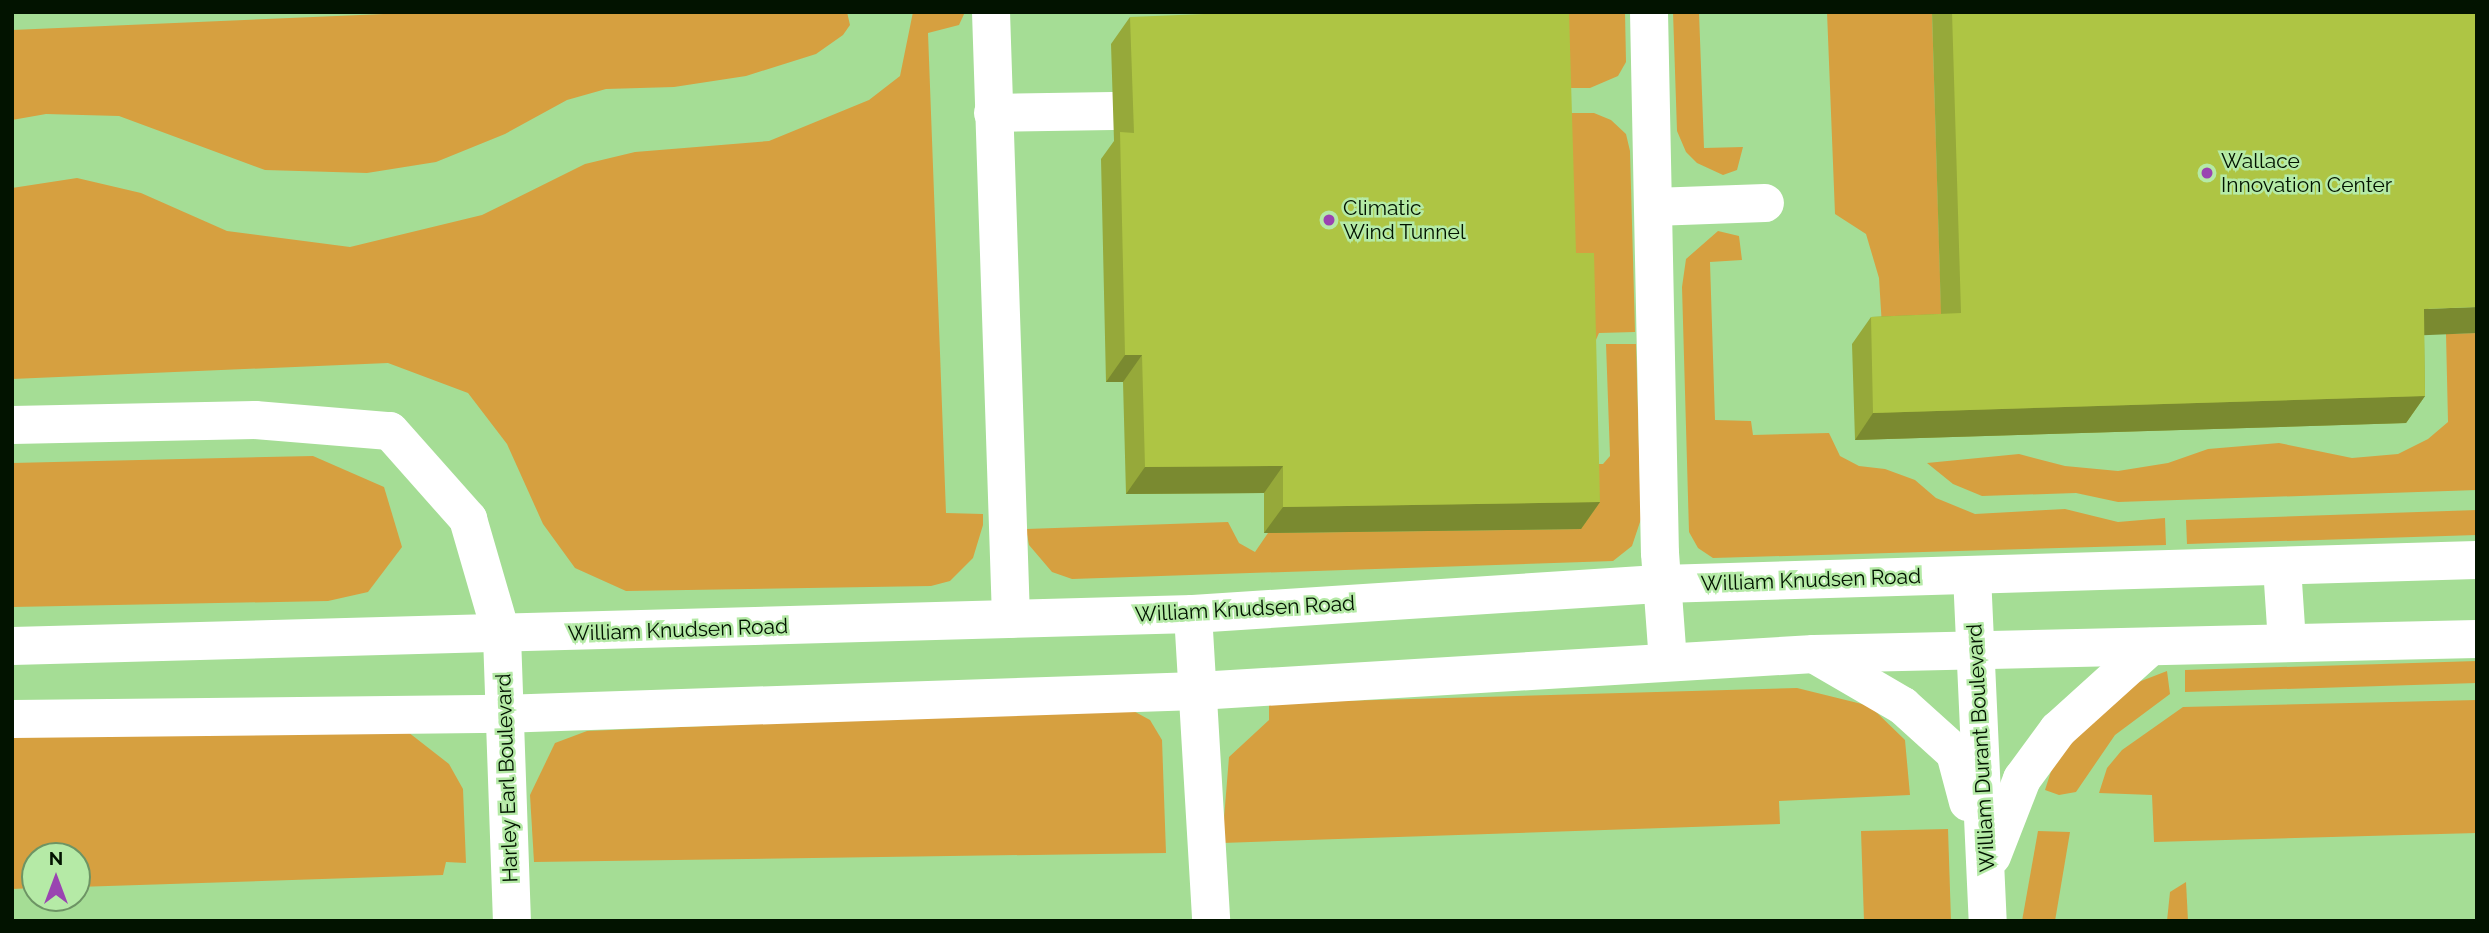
<!DOCTYPE html>
<style>
body{margin:0}
#map{position:relative;width:2489px;height:933px;overflow:hidden;background:#b5eaa6;font-family:Raleway,sans-serif}
div>[style]{position:absolute}
[style*='--x']{left:calc(var(--x)*1px);top:calc(var(--y)*1px);width:calc(var(--w)*1px);rotate:calc(var(--a)*1deg)}
.built>*{inset:0;background:#a5dd95}
.green>*{inset:0;background:#d6a040}
.minor>*{height:38px;margin:-19px;padding:0 19px;transform-origin:19px;border-radius:19px;background:#fff}
.wall>*{inset:0;background:#96a93a}
.shaded-wall>*{inset:0;background:#7a8a30}
.building>*{inset:0;background:#aec544}
.dots>*{width:19px;height:19px;translate:-50% -50%;box-sizing:border-box;border:4px solid #b5eaa6;border-radius:50%}
span{translate:-50% -50%;white-space:nowrap;text-align:center;line-height:1.15;-webkit-text-stroke:5px #b5eaa6;paint-order:stroke}
.poi-label{font-size:21px;color:#021300}
.left{translate:0 -50%;text-align:left}
.street-label{font-size:21px;color:#021300}
.frame{position:absolute;inset:0;border:14px solid #021300;pointer-events:none}
.north{position:absolute;left:21px;top:842px;width:70px;height:70px;box-sizing:border-box;background:#b5eaa6;border:2px solid #6d9464;border-radius:50%;rotate:0deg;font-size:19px;font-weight:700;line-height:28px;text-align:center;color:#021300}
.north::after{content:'';display:block;margin:auto;width:24px;height:32px;background:#9a44b1;clip-path:polygon(50% 0,100% 100%,50% 72%,0 100%)}
</style>
<div id="map">
<div class="built">
<div style="clip-path:polygon(evenodd,12px 12px,2477px 12px,2477px 921px,12px 921px,12px 12px,35px 856px,77px 856px,77px 898px,35px 898px,35px 856px)"></div>
</div>
<div class="green">
<div style="clip-path:polygon(431px 12px,847px 12px,850px 25px,843px 35px,816px 54px,746px 76px,674px 87px,606px 89px,567px 100px,505px 134px,436px 162px,367px 173px,265px 170px,119px 116px,46px 114px,12px 120px,12px 30px)"></div>
<div style="clip-path:polygon(913px 12px,965px 12px,959px 25px,928px 33px,946px 513px,983px 514px,983px 525px,973px 558px,950px 581px,931px 586px,626px 591px,575px 568px,543px 524px,507px 444px,468px 393px,388px 363px,12px 379px,12px 188px,77px 178px,141px 193px,227px 231px,350px 247px,482px 215px,585px 164px,635px 152px,769px 141px,869px 100px,900px 76px)"></div>
<div style="clip-path:polygon(1549px 12px,1625px 12px,1626px 62px,1618px 76px,1590px 88px,1551px 88px)"></div>
<div style="clip-path:polygon(1673px 12px,1699px 12px,1704px 148px,1743px 147px,1737px 170px,1723px 175px,1697px 163px,1686px 152px,1677px 131px)"></div>
<div style="clip-path:polygon(1827px 12px,1932px 12px,1942px 340px,1883px 343px,1879px 278px,1866px 234px,1835px 214px)"></div>
<div style="clip-path:polygon(1556px 113px,1594px 113px,1611px 120px,1626px 134px,1630px 151px,1635px 332px,1599px 333px,1595px 342px,1597px 448px)"></div>
<div style="clip-path:polygon(1718px 231px,1739px 236px,1742px 260px,1710px 262px,1715px 420px,1751px 421px,1753px 435px,1829px 433px,1840px 456px,1859px 466px,1885px 469px,1915px 480px,1936px 498px,1975px 514px,2065px 509px,2118px 522px,2165px 518px,2166px 545px,1713px 558px,1698px 548px,1689px 532px,1682px 287px,1686px 259px)"></div>
<div style="clip-path:polygon(2477px 333px,2477px 490px,2118px 502px,2076px 493px,1982px 496px,1953px 484px,1927px 463px,2019px 454px,2065px 466px,2118px 471px,2168px 463px,2208px 449px,2279px 443px,2352px 458px,2398px 454px,2428px 439px,2448px 422px,2446px 334px)"></div>
<div style="clip-path:polygon(1606px 344px,1636px 344px,1641px 519px,1632px 546px,1613px 561px,1072px 579px,1052px 572px,1029px 545px,1026px 529px,1228px 522px,1239px 543px,1255px 552px,1268px 533px,1581px 529px,1579px 464px,1603px 464px,1610px 456px)"></div>
<div style="clip-path:polygon(313px 456px,384px 487px,402px 547px,368px 592px,328px 601px,12px 607px,12px 463px)"></div>
<div style="clip-path:polygon(2477px 510px,2477px 535px,2187px 544px,2186px 520px)"></div>
<div style="clip-path:polygon(2477px 661px,2477px 683px,2185px 692px,2185px 670px)"></div>
<div style="clip-path:polygon(2167px 671px,2170px 694px,2115px 735px,2076px 792px,2059px 795px,2045px 790px,2054px 762px,2068px 740px,2136px 683px)"></div>
<div style="clip-path:polygon(1797px 688px,1870px 706px,1905px 740px,1910px 795px,1779px 801px,1780px 824px,1222px 843px,1229px 757px,1269px 720px,1269px 703px)"></div>
<div style="clip-path:polygon(2477px 700px,2477px 833px,2154px 842px,2152px 795px,2099px 793px,2107px 768px,2122px 750px,2183px 707px)"></div>
<div style="clip-path:polygon(1128px 708px,1150px 720px,1162px 740px,1166px 853px,534px 862px,530px 795px,555px 743px,587px 731px)"></div>
<div style="clip-path:polygon(408px 732px,449px 764px,463px 789px,466px 863px,446px 862px,443px 875px,77px 887px,77px 856px,35px 856px,35px 888px,12px 889px,12px 737px)"></div>
<div style="clip-path:polygon(1948px 829px,1951px 921px,1864px 921px,1861px 831px)"></div>
<div style="clip-path:polygon(2038px 831px,2070px 832px,2055px 921px,2022px 921px)"></div>
<div style="clip-path:polygon(2186px 882px,2188px 921px,2167px 921px,2170px 892px)"></div>
</div>
<div class="minor">
<div style="--x:991;--y:12;--w:607;--a:88.11"></div>
<div style="--x:1649;--y:12;--w:541;--a:88.84"></div>
<div style="--x:1660;--y:553;--w:109;--a:85.8"></div>
<div style="--x:993;--y:113;--w:120;--a:-1"></div>
<div style="--x:1653;--y:207;--w:112;--a:-2"></div>
<div style="--x:12;--y:425;--w:243;--a:-1.2"></div>
<div style="--x:255;--y:420;--w:135;--a:4.7"></div>
<div style="--x:390;--y:431;--w:118;--a:48.4"></div>
<div style="--x:468;--y:519;--w:122;--a:73.8"></div>
<div style="--x:502;--y:636;--w:285;--a:88"></div>
<div style="--x:2282;--y:567;--w:76;--a:86.2"></div>
<div style="--x:1972;--y:575;--w:346;--a:87.4"></div>
<div style="--x:1193;--y:614;--w:308;--a:86.6"></div>
<div style="--x:12;--y:646;--w:1181;--a:-1.55"></div>
<div style="--x:1193;--y:614;--w:470;--a:-3.7"></div>
<div style="--x:1662;--y:584;--w:815;--a:-1.69"></div>
<div style="--x:1814;--y:654;--w:103;--a:30.3"></div>
<div style="--x:1903;--y:706;--w:70;--a:42.1"></div>
<div style="--x:1955;--y:753;--w:51;--a:75.1"></div>
<div style="--x:12;--y:719;--w:491;--a:-0.6"></div>
<div style="--x:503;--y:714;--w:695;--a:-1.9"></div>
<div style="--x:1198;--y:691;--w:617;--a:-3.44"></div>
<div style="--x:1814;--y:654;--w:663;--a:-1.3"></div>
<div style="--x:1992;--y:856;--w:83;--a:-68.7"></div>
<div style="--x:2022;--y:779;--w:61;--a:-53.7"></div>
<div style="--x:2058;--y:730;--w:124;--a:-42.1"></div>
</div>
<div class="wall">
<div style="clip-path:polygon(1932px 12px,2477px 12px,2424px 335px,2425px 396px,2406px 423px,1855px 440px,1852px 344px,1871px 317px,1941px 314px)"></div>
<div style="clip-path:polygon(1130px 17px,1576px 253px,1600px 502px,1581px 529px,1264px 533px,1264px 493px,1126px 494px,1123px 382px,1106px 382px,1101px 159px,1114px 141px,1111px 44px)"></div>
</div>
<div class="shaded-wall">
<div style="clip-path:polygon(2477px 307px,2477px 333px,2405px 336px,2424px 309px)"></div>
<div style="clip-path:polygon(1125px 355px,1142px 355px,1123px 382px,1106px 382px)"></div>
<div style="clip-path:polygon(2425px 396px,2406px 423px,1855px 440px,1873px 413px)"></div>
<div style="clip-path:polygon(1283px 466px,1264px 493px,1126px 494px,1145px 467px)"></div>
<div style="clip-path:polygon(1600px 502px,1581px 529px,1264px 533px,1283px 507px)"></div>
</div>
<div class="building">
<div style="clip-path:polygon(1254px 12px,1569px 12px,1576px 253px,1594px 253px,1600px 502px,1283px 507px,1283px 466px,1145px 467px,1142px 355px,1125px 355px,1120px 132px,1134px 133px,1130px 17px)"></div>
<div style="clip-path:polygon(1952px 12px,2477px 12px,2477px 307px,2424px 309px,2425px 396px,1873px 413px,1871px 317px,1961px 313px)"></div>
</div>
<div class="dots">
<div style="left:2207px;top:173px;background:#9a44b1"></div>
<div style="left:1329px;top:220px;background:#9a44b1"></div>
</div>
<div class="poi-label">
<span class="left" style="left:2221px;top:173px">Wallace<br>Innovation Center</span>
<span class="left" style="left:1343px;top:220px">Climatic<br>Wind Tunnel</span>
</div>
<div class="street-label">
<span style="left:1811px;top:580px;rotate:-2deg">William Knudsen Road</span>
<span style="left:1245px;top:609px;rotate:-3deg">William Knudsen Road</span>
<span style="left:678px;top:630px;rotate:-2deg">William Knudsen Road</span>
<span style="left:1981px;top:748px;rotate:-93deg">William Durant Boulevard</span>
<span style="left:507px;top:778px;rotate:-92deg">Harley Earl Boulevard</span>
</div>
<div class="frame"></div>
<div class="north">N</div>
</div>
